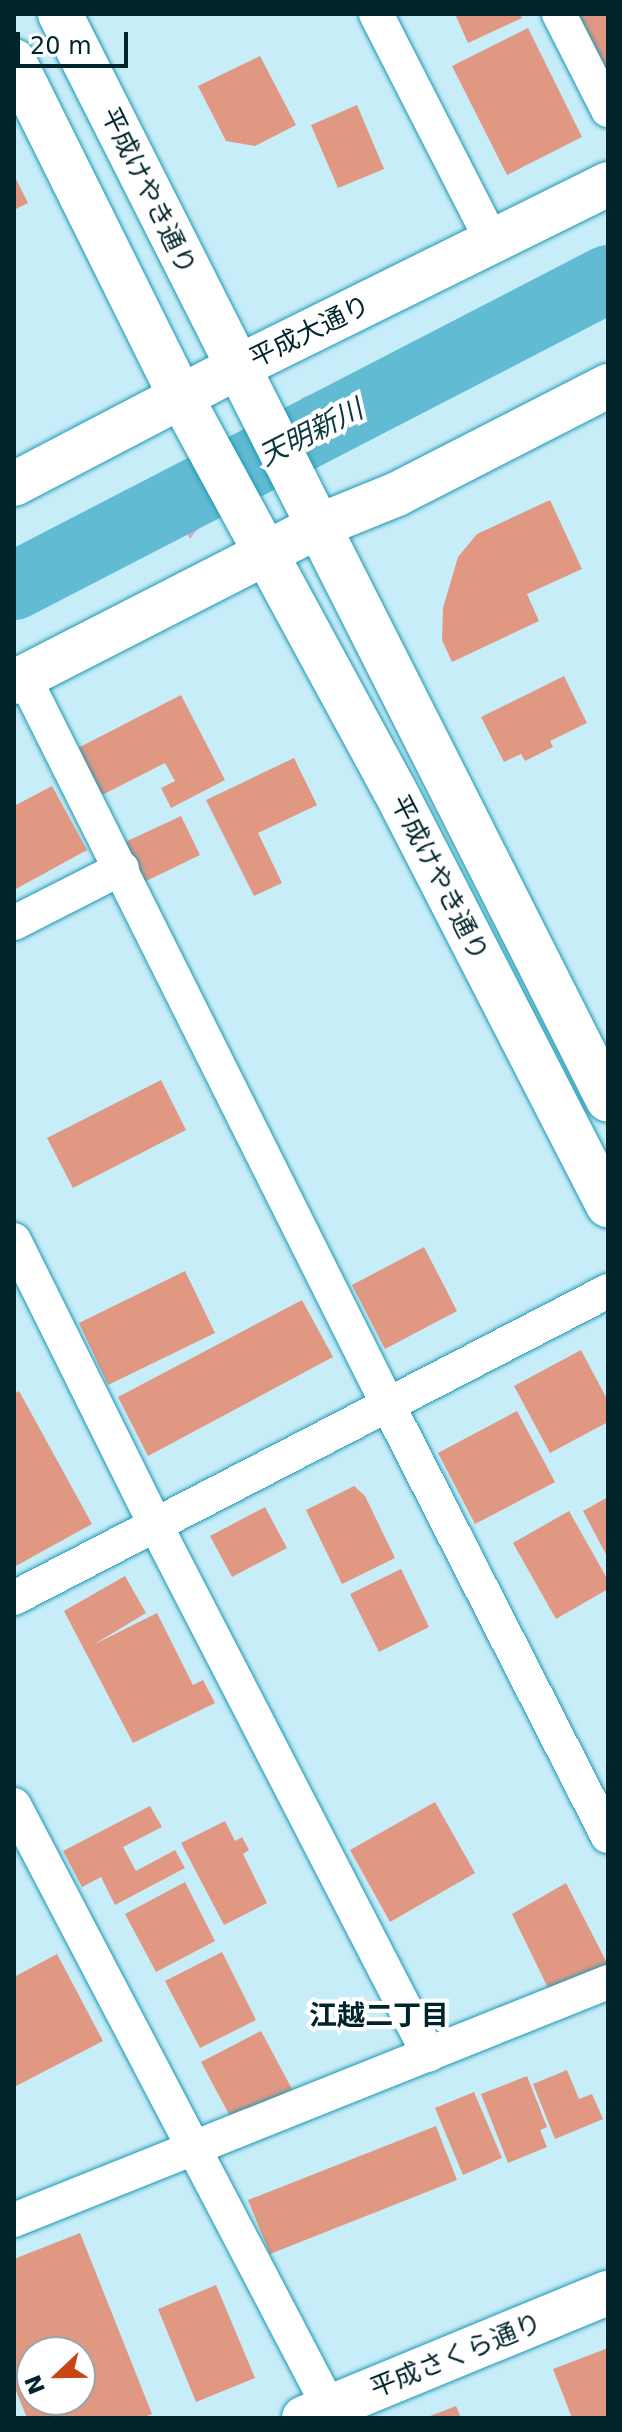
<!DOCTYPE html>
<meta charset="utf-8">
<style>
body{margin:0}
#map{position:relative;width:622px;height:2432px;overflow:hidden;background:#c7edf8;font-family:"DejaVu Sans","Noto Sans JP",sans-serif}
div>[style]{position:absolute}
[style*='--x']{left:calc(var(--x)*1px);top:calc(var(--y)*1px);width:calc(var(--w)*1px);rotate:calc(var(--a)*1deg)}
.green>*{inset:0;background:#daa8cb}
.river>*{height:68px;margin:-34px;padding:0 34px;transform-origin:34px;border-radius:34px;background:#60bbd3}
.building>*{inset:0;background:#e19883}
.roads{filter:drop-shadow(0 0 2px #1c98b3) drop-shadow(0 0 2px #1c98b3)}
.street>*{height:34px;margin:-17px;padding:0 17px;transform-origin:17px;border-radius:17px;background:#fff}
.secondary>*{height:44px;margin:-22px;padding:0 22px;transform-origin:22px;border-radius:22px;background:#fff}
span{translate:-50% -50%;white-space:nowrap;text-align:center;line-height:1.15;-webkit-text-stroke:8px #fff;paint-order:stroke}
.street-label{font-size:26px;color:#00242c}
.water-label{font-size:28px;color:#0b3741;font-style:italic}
.neighbourhood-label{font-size:28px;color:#00242c;font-weight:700}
.frame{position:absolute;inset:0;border:16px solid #00242c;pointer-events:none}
.north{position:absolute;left:16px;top:2336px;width:80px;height:80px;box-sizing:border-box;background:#fff;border:2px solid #99a7ab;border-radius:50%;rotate:248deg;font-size:22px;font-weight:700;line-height:32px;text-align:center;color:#00242c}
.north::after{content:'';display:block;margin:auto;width:28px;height:36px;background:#ca4314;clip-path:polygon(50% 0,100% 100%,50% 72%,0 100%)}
.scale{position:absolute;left:16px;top:32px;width:112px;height:36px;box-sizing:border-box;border:4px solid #00242c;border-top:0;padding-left:10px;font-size:24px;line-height:28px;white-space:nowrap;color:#00242c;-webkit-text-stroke:6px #fff;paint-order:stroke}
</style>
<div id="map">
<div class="green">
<div style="clip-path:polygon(317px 392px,348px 438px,346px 450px,310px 449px,291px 418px,302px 398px)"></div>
<div style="clip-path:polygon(175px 474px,194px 477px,210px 503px,202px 523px,190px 539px,154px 476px)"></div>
</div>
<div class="river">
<div style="--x:14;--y:586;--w:669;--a:-27.33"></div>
</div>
<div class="building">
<div style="clip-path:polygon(455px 14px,520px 14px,522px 18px,468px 43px)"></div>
<div style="clip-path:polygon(572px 14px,608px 14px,608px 87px)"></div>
<div style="clip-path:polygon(528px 28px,582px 137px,507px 175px,452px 66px)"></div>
<div style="clip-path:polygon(260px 56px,296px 125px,255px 146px,226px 141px,198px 86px)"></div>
<div style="clip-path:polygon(357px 105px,384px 169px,338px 188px,311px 125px)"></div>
<div style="clip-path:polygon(14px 175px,28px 203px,14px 210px)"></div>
<div style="clip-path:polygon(550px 500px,582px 569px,527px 594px,539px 621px,452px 662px,442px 640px,443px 608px,458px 557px,477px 534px)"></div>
<div style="clip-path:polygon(564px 676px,587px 723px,550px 741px,553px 747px,525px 761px,521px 754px,504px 762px,481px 717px)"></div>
<div style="clip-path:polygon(181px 695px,225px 780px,171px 808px,161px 788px,175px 781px,165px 763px,102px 795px,78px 748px)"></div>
<div style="clip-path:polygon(294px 758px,317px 805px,258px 833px,282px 883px,254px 896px,206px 800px)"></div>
<div style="clip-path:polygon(52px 786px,87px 850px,14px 890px,14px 806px)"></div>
<div style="clip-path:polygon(181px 816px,200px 855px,140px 884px,121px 844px)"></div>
<div style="clip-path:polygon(161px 1080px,186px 1130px,73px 1188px,47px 1138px)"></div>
<div style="clip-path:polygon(424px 1247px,457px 1311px,385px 1349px,352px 1285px)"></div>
<div style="clip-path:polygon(185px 1271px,215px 1333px,108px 1385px,79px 1323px)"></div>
<div style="clip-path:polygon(302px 1300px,333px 1357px,148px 1456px,118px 1397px)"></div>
<div style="clip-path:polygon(581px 1350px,608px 1401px,608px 1422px,550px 1453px,514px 1386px)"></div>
<div style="clip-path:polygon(19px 1391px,92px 1524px,14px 1567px,14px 1394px)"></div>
<div style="clip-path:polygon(517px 1411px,555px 1482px,475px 1524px,438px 1453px)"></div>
<div style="clip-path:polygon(354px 1486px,365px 1496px,395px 1558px,342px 1584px,306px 1510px)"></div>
<div style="clip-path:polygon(608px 1497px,608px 1558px,583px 1511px)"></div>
<div style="clip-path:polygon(265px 1507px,287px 1548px,232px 1577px,210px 1536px)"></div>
<div style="clip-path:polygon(569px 1511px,608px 1580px,608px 1589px,556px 1619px,513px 1543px)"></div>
<div style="clip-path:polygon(401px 1569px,429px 1627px,379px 1652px,350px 1594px)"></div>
<div style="clip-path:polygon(125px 1576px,146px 1613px,93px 1645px,157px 1613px,193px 1685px,203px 1680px,215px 1703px,133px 1743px,64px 1611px)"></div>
<div style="clip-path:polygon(435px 1802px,475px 1873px,390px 1922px,350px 1850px)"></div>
<div style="clip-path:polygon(150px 1806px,162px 1827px,123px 1847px,136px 1871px,175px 1850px,185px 1868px,115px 1905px,101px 1877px,82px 1887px,63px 1851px)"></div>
<div style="clip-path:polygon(225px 1821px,235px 1841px,242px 1837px,249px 1850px,243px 1854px,267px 1903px,224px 1925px,181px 1843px)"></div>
<div style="clip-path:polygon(185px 1882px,215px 1941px,156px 1972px,125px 1914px)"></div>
<div style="clip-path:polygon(566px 1883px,608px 1965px,550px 1992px,512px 1914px)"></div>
<div style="clip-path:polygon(222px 1952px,256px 2020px,200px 2048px,165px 1981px)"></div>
<div style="clip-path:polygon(57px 1954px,103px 2041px,16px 2086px,14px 1977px)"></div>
<div style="clip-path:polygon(261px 2031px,292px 2089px,232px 2120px,201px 2062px)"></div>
<div style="clip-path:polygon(567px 2070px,579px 2099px,592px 2094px,603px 2119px,555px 2139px,533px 2084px)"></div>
<div style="clip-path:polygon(527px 2076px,547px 2127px,540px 2130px,547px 2147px,508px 2163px,481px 2094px)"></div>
<div style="clip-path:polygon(474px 2092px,502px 2158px,463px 2175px,435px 2108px)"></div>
<div style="clip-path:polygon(436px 2126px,457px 2180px,270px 2254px,248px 2200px)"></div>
<div style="clip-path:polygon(evenodd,80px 2233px,152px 2414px,142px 2418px,27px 2418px,14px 2386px,14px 2259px,80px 2233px,32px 2352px,80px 2352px,80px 2400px,32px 2400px,32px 2352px)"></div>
<div style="clip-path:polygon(216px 2285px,255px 2378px,196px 2402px,158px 2309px)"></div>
<div style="clip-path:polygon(608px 2348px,608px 2418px,572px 2418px,553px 2369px)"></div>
<div style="clip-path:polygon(456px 2406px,461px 2418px,425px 2418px)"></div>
</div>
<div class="roads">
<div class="street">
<div style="--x:376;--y:14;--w:257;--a:62.9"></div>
<div style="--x:559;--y:14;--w:108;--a:63"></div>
<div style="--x:24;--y:677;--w:812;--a:63.43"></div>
<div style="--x:387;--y:1403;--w:486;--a:63"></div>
<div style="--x:14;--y:923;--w:121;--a:-27"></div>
<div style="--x:14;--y:1240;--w:319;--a:63.6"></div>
<div style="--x:156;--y:1526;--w:595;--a:62.7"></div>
<div style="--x:14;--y:1598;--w:669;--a:-27.33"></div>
<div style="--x:14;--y:1805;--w:692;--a:62.36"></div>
<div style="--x:14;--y:2220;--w:640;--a:-21.83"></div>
</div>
<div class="secondary">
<div style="--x:60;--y:14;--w:1216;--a:63.22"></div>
<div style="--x:14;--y:61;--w:375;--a:63.6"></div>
<div style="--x:181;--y:397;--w:446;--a:61.5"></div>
<div style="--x:394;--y:789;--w:468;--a:62.8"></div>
<div style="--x:14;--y:484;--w:253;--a:-27.6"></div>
<div style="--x:238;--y:367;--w:413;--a:-26.3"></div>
<div style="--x:14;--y:682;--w:345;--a:-27.1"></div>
<div style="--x:321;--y:525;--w:82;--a:-22.2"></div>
<div style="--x:397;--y:494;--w:237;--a:-27.1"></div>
<div style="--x:304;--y:2418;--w:329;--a:-22.4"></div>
</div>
</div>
<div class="street-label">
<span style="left:148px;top:191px;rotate:64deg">平成けやき通り</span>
<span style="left:310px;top:332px;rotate:-26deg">平成大通り</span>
<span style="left:439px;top:878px;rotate:63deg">平成けやき通り</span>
<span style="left:456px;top:2356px;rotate:-22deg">平成さくら通り</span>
</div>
<div class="water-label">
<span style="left:311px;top:433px;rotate:-27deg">天明新川</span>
</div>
<div class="neighbourhood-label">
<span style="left:379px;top:2016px">江越二丁目</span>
</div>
<div class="frame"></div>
<div class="north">N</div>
<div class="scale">20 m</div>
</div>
